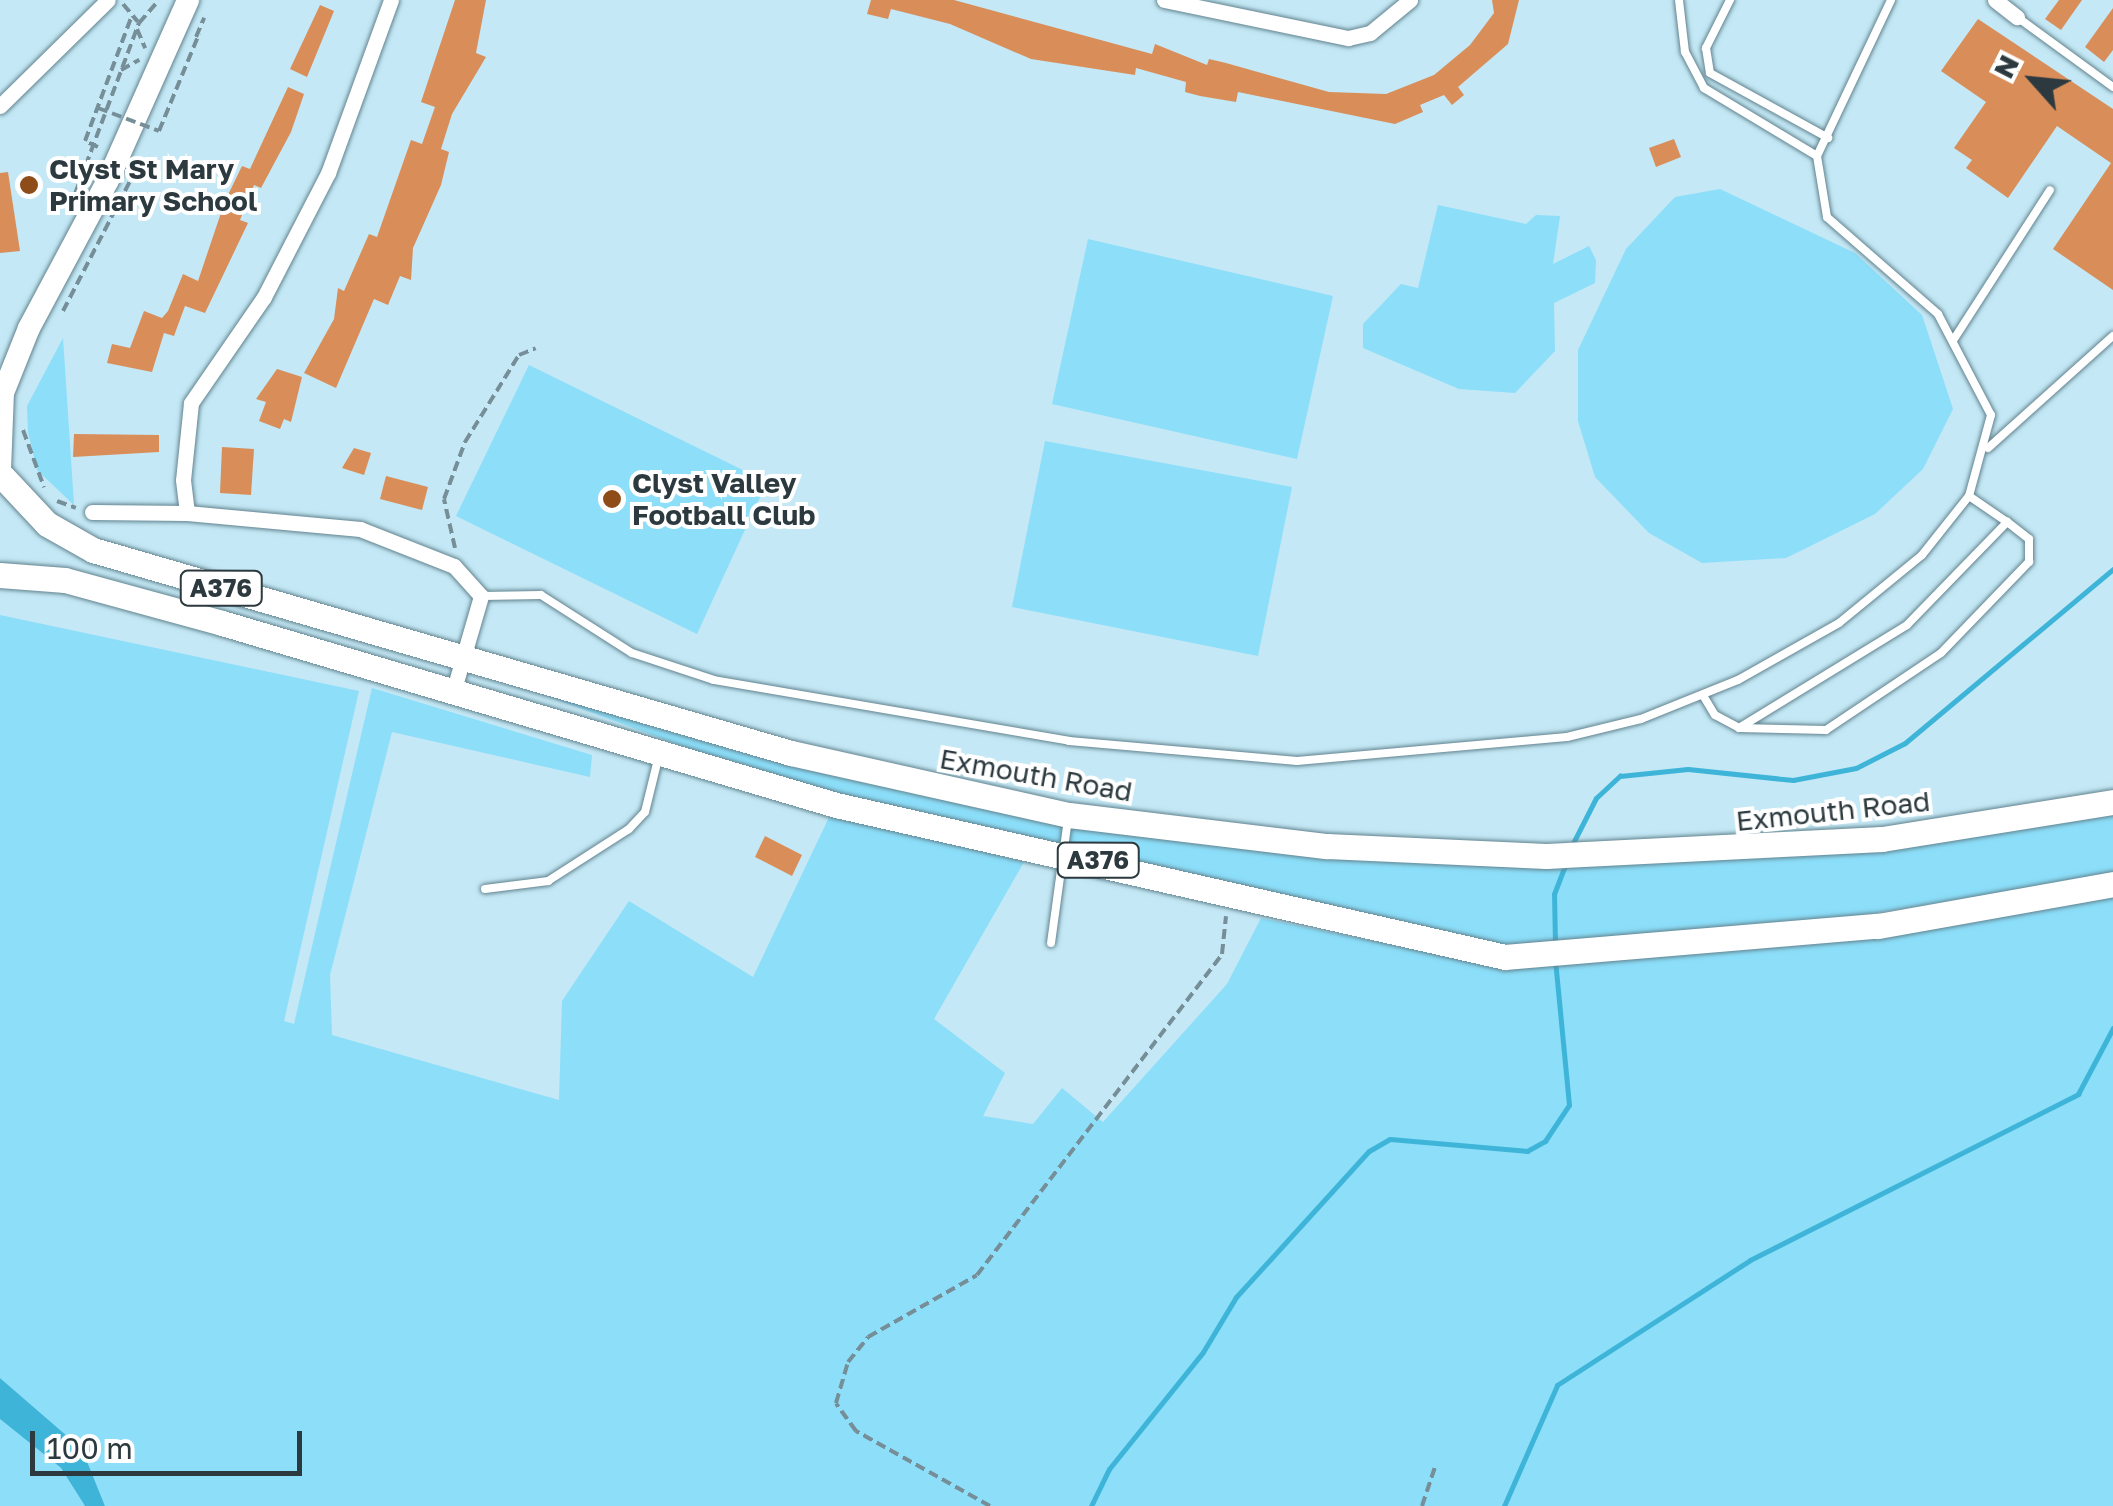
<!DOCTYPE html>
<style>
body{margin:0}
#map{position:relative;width:2113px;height:1506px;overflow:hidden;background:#c4e8f5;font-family:"Golos Text",sans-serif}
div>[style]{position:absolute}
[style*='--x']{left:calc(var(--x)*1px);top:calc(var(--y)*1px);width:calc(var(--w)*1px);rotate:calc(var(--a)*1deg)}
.green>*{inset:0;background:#8cdef9}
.water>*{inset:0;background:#3eb5d8}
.stream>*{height:5px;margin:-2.5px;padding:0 2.5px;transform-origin:2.5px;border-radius:2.5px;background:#3eb5d8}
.building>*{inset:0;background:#d98e59}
.path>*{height:4px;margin-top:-2px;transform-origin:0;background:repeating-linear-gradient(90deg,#758e97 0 10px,transparent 0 15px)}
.roads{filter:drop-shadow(0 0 2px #62838f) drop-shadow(0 0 2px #62838f)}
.service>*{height:8px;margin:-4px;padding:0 4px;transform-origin:4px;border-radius:4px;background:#fff}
.minor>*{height:15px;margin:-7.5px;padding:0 7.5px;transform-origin:7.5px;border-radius:7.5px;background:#fff}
.primary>*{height:22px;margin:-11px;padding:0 11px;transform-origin:11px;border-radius:11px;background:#fff}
.trunk>*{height:25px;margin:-12.5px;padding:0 12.5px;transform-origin:12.5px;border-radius:12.5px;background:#fff}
.path-bridge>*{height:4px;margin-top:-2px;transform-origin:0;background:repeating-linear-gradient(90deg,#758e97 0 10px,transparent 0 15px)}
.dots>*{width:28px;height:28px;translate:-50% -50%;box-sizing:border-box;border:5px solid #fff;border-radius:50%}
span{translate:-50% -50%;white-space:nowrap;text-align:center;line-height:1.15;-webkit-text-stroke:8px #fff;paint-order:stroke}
.shield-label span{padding:2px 8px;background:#fff;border:2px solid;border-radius:8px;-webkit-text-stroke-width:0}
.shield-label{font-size:25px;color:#2c3a3f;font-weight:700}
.poi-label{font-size:28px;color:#2c3a3f;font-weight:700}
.left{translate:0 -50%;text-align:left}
.street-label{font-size:28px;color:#2c3a3f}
.north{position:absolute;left:1983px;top:30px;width:100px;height:100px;-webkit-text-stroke:8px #fff;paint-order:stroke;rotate:297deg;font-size:28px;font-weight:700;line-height:40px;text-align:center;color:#2c3a3f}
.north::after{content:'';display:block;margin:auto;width:35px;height:45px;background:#2c3a3f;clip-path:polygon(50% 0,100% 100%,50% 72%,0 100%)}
.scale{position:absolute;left:30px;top:1431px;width:272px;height:45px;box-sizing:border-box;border:5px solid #2c3a3f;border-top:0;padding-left:12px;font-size:30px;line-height:35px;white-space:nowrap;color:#2c3a3f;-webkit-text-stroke:8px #fff;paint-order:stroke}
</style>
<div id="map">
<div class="green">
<div style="clip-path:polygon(1720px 189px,1855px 253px,1922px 315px,1953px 409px,1923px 469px,1875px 514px,1786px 558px,1702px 563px,1649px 533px,1595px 477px,1578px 421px,1578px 350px,1626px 249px,1675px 197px)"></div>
<div style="clip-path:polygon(1438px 205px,1526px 224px,1536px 215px,1560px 216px,1553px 264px,1589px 246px,1596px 260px,1595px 283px,1554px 303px,1555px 351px,1515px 393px,1459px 389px,1363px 348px,1363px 324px,1401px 284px,1418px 288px)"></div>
<div style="clip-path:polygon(1088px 239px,1333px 296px,1297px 459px,1052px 404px)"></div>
<div style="clip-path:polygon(63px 338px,74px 505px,37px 470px,28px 432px,27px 406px)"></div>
<div style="clip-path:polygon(529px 365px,767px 482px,697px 634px,456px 516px)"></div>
<div style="clip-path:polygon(1045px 441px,1292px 487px,1258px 656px,1012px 607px)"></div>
<div style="clip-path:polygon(0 615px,359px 691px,284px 1021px,294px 1024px,372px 688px,592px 755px,590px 777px,392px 732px,330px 975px,332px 1035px,559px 1100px,562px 1001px,629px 901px,753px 977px,832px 811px,1024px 862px,934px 1019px,1005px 1073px,983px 1116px,1033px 1124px,1062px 1088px,1103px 1122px,1227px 984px,1261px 918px,1507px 969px,1792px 946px,2113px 895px,2113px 1506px,105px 1506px,82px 1449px,0 1378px)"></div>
<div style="clip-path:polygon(528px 689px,856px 780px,1104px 830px,1633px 863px,1805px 856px,2113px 812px,2113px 875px,1800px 925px,1506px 949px,766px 777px)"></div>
<div style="clip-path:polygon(0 1419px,61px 1468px,85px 1506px,0 1506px)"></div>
</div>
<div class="water">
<div style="clip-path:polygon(0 1378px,82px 1449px,105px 1506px,85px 1506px,61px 1468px,0 1419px)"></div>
</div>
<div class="stream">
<div style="--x:1571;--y:847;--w:55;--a:-63"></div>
<div style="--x:1596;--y:798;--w:33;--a:-43"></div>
<div style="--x:1620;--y:776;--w:68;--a:-5.9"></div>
<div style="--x:1688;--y:769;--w:106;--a:6"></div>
<div style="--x:1793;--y:780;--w:64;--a:-10.8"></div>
<div style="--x:1856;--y:768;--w:55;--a:-27"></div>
<div style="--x:1905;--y:743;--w:271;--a:-39.9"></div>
<div style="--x:1555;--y:944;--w:50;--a:-91.1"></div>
<div style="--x:1554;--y:894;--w:34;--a:-69"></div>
<div style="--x:1091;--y:1506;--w:41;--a:-64.1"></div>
<div style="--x:1109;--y:1469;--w:150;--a:-51.2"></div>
<div style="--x:1203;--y:1352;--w:64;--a:-59"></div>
<div style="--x:1236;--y:1297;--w:197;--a:-47.7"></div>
<div style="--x:1369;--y:1151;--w:24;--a:-30"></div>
<div style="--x:1390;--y:1139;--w:138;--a:5"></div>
<div style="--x:1527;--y:1151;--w:21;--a:-29"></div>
<div style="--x:1545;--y:1141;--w:43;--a:-56.3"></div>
<div style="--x:1569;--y:1105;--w:146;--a:-95.5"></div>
<div style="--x:1504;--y:1506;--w:132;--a:-66.3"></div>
<div style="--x:1557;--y:1385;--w:230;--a:-32.9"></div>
<div style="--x:1750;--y:1260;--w:368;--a:-26.8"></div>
<div style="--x:2078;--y:1094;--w:75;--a:-62.1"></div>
</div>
<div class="building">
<div style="clip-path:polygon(455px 0,486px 0,476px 53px,486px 57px,452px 114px,441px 149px,449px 152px,441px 185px,413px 248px,411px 280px,400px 276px,388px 305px,374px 299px,336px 388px,304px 373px,334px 319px,338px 288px,344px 291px,369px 234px,377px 237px,411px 140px,422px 144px,435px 107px,421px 102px)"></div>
<div style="clip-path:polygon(871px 0,954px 0,1152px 54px,1155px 44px,1207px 65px,1209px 59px,1226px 63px,1329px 92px,1386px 94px,1434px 75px,1470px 45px,1494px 13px,1492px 0,1519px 0,1508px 44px,1458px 87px,1464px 95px,1452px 105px,1444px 95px,1420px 105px,1423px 112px,1395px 124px,1238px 92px,1236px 102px,1200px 96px,1185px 92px,1186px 82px,1136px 68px,1135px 75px,1031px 59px,950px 24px,891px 9px,888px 19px,867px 14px)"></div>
<div style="clip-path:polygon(2059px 0,2082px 0,2061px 30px,2045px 19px)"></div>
<div style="clip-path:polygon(320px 5px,334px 11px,307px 77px,290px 69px)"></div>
<div style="clip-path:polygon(2113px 8px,2113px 50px,2104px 62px,2085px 47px)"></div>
<div style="clip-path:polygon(1978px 19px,2113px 109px,2113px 290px,2053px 249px,2111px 163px,2057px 126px,2008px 198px,1966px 168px,1972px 160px,1954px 148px,1986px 102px,1941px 71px)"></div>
<div style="clip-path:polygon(288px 87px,304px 94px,291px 132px,261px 188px,254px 185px,240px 220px,248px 223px,205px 313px,185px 306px,174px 336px,164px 333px,152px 372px,107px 363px,112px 344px,130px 348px,144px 311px,162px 318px,168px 311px,183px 274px,198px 281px,225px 201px,242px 166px,250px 169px)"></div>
<div style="clip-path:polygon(1674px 139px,1681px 157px,1656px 167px,1649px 148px)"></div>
<div style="clip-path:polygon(8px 172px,20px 251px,0 253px,0 173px)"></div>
<div style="clip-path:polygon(277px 369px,302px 377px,291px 422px,284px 419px,280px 429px,259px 421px,266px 402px,256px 399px)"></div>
<div style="clip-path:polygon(74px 434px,159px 435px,159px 452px,73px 457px)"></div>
<div style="clip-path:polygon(222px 447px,254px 449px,251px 495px,220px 493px)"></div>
<div style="clip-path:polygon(354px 448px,371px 453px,364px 475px,342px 468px)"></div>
<div style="clip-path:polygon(386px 476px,428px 487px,422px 510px,380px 499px)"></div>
<div style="clip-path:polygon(765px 836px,802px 855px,792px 876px,755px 857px)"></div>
</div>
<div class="path">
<div style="--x:123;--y:4;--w:23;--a:50"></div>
<div style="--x:137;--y:29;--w:21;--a:67"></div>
<div style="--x:196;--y:37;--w:21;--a:-67"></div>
<div style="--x:121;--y:70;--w:21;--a:-29"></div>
<div style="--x:159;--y:131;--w:105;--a:-67.6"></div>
<div style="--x:98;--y:147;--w:14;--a:-155"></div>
<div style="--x:85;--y:141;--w:131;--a:-69.5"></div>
<div style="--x:75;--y:194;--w:183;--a:-69.5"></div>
<div style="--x:139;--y:23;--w:30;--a:-49"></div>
<div style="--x:63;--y:311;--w:170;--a:-62.7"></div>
<div style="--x:23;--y:430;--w:61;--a:69.8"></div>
<div style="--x:57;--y:501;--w:20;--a:20"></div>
<div style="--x:455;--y:548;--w:50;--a:-102.7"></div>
<div style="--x:444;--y:499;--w:61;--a:-69.8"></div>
<div style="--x:465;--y:442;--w:102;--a:-58.2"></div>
<div style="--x:519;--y:355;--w:18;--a:-22"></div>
<div style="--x:990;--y:1506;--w:154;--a:-150.8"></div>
<div style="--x:856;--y:1431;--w:34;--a:-126"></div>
<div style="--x:836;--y:1403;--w:43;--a:-73.7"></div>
<div style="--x:848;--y:1362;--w:32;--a:-51"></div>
<div style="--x:868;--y:1337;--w:125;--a:-29.6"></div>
<div style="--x:977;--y:1275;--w:404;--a:-52.6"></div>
<div style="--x:1222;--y:954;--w:38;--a:-84"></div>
<div style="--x:1422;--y:1506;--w:44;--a:-71.6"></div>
</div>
<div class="roads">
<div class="service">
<div style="--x:1730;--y:0;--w:54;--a:116.6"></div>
<div style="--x:1706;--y:48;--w:25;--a:81"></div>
<div style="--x:1710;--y:73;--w:135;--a:28.8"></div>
<div style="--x:2017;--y:17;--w:119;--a:36.1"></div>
<div style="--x:1817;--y:156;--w:173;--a:-64.6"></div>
<div style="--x:1954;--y:339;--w:177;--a:-57.2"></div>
<div style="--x:1988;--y:448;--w:168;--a:-41.9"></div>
<div style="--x:482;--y:596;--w:59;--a:-1"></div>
<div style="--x:541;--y:595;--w:108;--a:32.5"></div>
<div style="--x:632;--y:653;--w:86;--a:18.2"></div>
<div style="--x:714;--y:680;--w:360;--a:9.7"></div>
<div style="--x:1069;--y:741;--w:229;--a:5"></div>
<div style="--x:1297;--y:761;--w:271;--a:-5.1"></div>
<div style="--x:1567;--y:737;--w:76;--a:-13.7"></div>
<div style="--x:1641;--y:719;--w:105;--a:-21.9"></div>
<div style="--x:1738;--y:680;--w:116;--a:-29.4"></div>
<div style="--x:1839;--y:623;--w:107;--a:-39.3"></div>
<div style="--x:1922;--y:555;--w:75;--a:-51.5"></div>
<div style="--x:1969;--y:496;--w:84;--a:-74.8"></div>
<div style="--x:1991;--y:415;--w:114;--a:-117.7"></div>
<div style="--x:1938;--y:314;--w:147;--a:-138.9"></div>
<div style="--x:1827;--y:217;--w:62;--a:-99.3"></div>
<div style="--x:1817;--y:156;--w:132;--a:-149"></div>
<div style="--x:1704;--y:88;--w:41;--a:-117.8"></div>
<div style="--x:1685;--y:52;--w:52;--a:-96.6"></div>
<div style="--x:1704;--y:697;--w:21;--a:59"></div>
<div style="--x:1715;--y:715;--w:27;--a:28"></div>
<div style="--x:1739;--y:728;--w:197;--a:-31.5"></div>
<div style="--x:1907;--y:625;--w:144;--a:-45.8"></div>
<div style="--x:2007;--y:522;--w:46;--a:-145.6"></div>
<div style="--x:1739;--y:728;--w:87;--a:1.3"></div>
<div style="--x:1826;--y:730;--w:138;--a:-33.8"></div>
<div style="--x:1941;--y:653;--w:127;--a:-46"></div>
<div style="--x:2029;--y:562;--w:23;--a:-90"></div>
<div style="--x:2029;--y:539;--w:28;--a:-142"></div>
<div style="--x:485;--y:889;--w:64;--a:-7.2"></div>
<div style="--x:548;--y:881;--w:96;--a:-32.7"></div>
<div style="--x:629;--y:829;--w:23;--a:-47"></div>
<div style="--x:645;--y:812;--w:59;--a:-76.2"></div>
<div style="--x:1051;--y:943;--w:125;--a:-82.2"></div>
</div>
<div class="minor">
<div style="--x:391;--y:0;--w:184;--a:110"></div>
<div style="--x:328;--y:173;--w:140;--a:117.3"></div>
<div style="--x:264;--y:297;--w:129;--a:124.6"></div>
<div style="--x:191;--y:403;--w:77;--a:95.9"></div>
<div style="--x:183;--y:480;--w:33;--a:83"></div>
<div style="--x:187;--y:513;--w:174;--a:5.3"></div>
<div style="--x:360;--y:529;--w:101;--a:21.5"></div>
<div style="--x:454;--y:566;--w:40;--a:48"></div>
<div style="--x:481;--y:596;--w:97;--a:106.2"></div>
<div style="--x:1164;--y:0;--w:188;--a:11.7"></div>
<div style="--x:1348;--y:38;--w:23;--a:-13"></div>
<div style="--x:1370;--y:33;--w:52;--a:-39.5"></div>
<div style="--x:1995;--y:0;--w:28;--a:38"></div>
<div style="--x:0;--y:106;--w:151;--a:-44.5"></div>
<div style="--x:92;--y:512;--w:95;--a:0.6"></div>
</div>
<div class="primary">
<div style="--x:0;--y:470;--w:77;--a:-87.8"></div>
<div style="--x:3;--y:393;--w:70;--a:-68.2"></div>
<div style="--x:29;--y:328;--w:168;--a:-61.9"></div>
<div style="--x:108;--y:180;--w:197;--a:-66"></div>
</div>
<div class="trunk">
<div style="--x:3;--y:477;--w:64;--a:46.9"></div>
<div style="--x:47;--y:524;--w:53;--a:29.5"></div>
<div style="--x:93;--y:550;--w:727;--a:16.22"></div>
<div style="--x:791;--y:753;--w:285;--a:12.6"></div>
<div style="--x:1069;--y:815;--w:260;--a:6.9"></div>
<div style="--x:1327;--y:846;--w:219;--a:2.6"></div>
<div style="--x:1546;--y:856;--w:336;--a:-2.9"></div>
<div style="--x:1882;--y:839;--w:234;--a:-9.1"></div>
<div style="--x:0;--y:575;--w:65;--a:4.4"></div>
<div style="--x:65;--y:580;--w:163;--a:15.3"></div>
<div style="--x:222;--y:623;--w:640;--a:16.51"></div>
<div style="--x:836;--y:805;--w:686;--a:12.8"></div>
<div style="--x:1505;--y:957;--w:374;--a:-4.8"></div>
<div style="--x:1878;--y:926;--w:239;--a:-10.1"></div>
</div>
</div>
<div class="path-bridge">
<div style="--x:98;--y:108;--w:65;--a:20.7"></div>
</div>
<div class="dots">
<div style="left:29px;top:185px;background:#8e4c18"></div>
<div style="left:612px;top:499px;background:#8e4c18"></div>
</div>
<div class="shield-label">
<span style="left:221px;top:588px">A376</span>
<span style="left:1098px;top:860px">A376</span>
</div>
<div class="poi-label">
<span class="left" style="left:49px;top:185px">Clyst St Mary<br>Primary School</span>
<span class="left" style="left:632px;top:499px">Clyst Valley<br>Football Club</span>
</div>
<div class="street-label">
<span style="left:1036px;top:775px;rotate:10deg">Exmouth Road</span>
<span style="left:1833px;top:811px;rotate:-6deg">Exmouth Road</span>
</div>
<div class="north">N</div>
<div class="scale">100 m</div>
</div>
